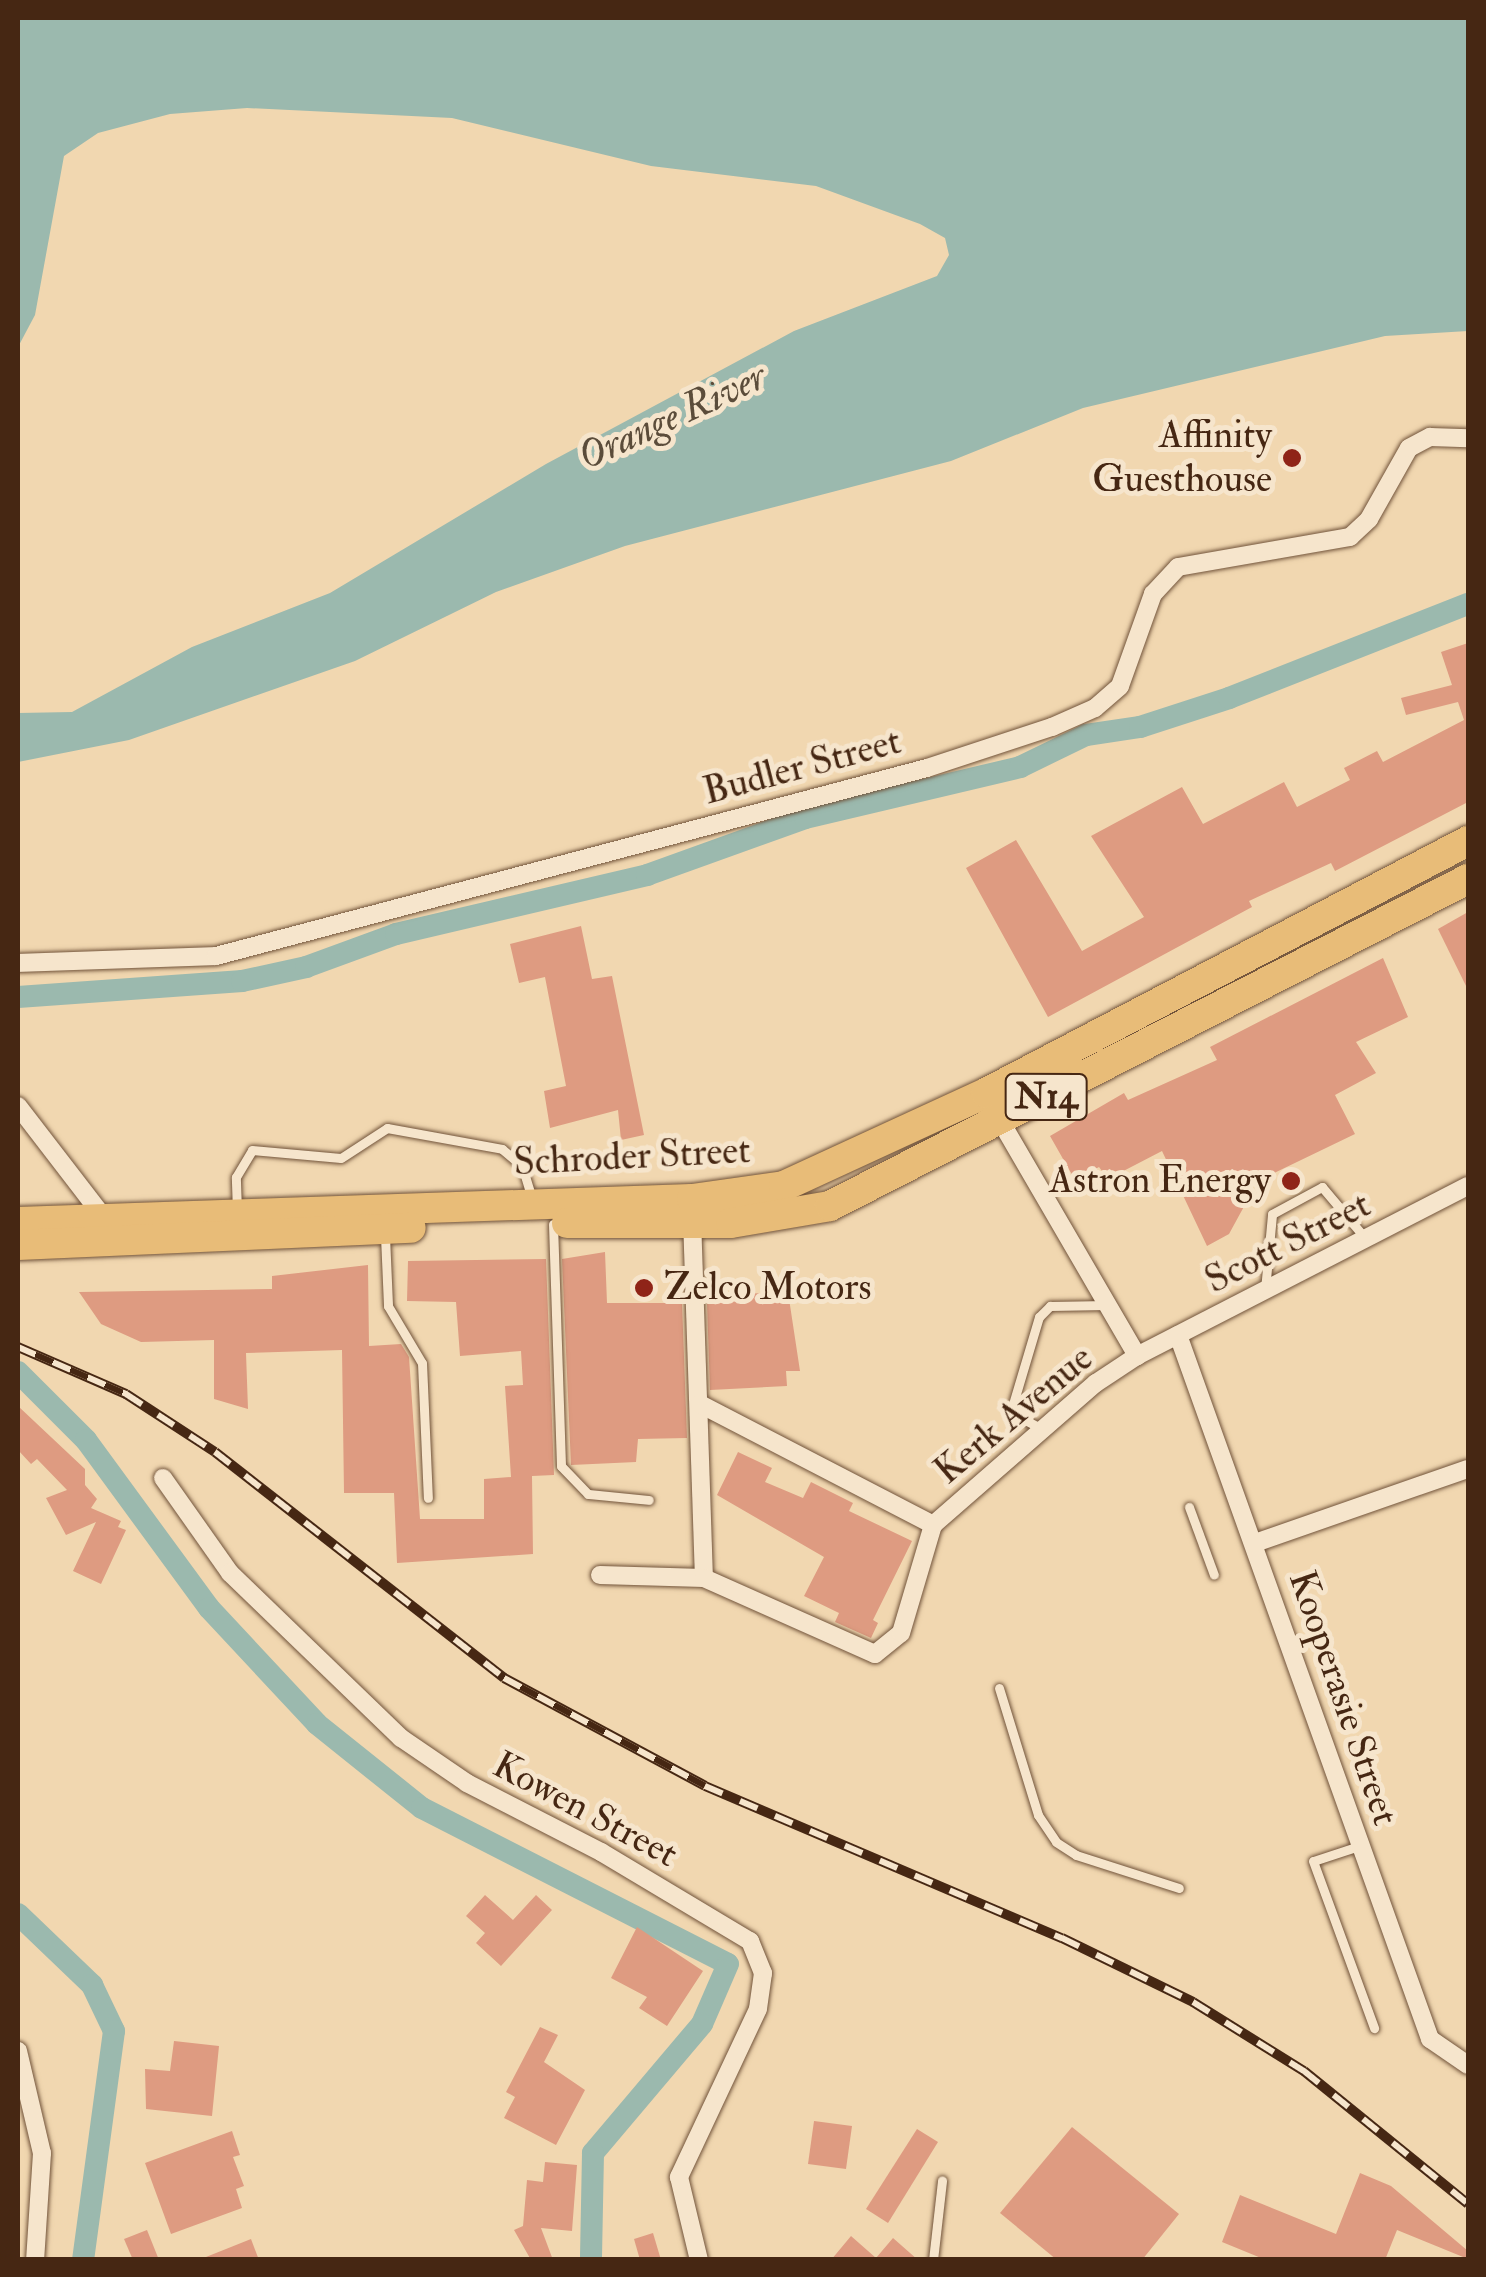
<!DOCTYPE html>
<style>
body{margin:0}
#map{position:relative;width:1486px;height:2277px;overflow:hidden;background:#f1d7b0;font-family:"IM FELL Double Pica",serif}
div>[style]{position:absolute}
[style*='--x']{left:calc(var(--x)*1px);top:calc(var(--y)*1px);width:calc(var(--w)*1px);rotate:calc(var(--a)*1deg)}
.water>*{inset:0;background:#9bb9ae}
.canal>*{height:22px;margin:-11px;padding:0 11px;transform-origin:11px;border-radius:11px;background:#9bb9ae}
.building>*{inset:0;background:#de9b81}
.roads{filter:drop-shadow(0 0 2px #71533a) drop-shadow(0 0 2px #71533a)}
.service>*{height:9px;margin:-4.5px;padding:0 4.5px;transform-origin:4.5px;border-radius:4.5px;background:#f6e5cc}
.minor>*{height:18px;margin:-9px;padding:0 9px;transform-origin:9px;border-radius:9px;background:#f6e5cc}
.trunk>*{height:30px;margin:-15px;padding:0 15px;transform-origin:15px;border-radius:15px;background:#e8bc78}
.rail>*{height:10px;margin-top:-5px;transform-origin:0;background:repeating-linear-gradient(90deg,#f6e5cc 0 19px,#462713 0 38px);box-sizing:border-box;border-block:2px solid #462713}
.dots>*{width:28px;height:28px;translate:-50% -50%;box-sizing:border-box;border:5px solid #f6e5cc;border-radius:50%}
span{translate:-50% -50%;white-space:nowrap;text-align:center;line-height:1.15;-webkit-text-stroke:10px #f6e5cc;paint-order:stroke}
.shield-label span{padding:2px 8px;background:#f6e5cc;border:2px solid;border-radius:8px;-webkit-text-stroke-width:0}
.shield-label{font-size:35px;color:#462713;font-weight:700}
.poi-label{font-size:38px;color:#462713}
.right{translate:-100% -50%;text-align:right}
.left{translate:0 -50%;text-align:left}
.street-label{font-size:38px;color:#462713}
.water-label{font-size:40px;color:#5b4c3a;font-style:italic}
.frame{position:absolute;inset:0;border:20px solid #462713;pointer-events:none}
</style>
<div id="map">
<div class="water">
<div style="clip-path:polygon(18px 18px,1468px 18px,1468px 331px,1385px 336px,1083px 408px,951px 461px,625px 546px,496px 592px,355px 661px,129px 740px,18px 762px,18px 713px,72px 712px,192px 647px,330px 593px,546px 464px,794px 331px,937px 276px,949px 255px,945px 238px,920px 224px,816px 186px,651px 166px,452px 118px,247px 108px,170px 114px,98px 133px,64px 156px,35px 315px,18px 347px)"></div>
</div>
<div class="canal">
<div style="--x:18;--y:997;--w:225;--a:-4.1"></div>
<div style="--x:242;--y:981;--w:66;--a:-12.3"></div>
<div style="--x:306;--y:967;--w:96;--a:-20.1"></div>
<div style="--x:396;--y:934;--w:258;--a:-13.2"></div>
<div style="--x:647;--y:875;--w:168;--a:-19.8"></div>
<div style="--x:805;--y:818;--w:221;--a:-13.3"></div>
<div style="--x:1020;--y:767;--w:73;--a:-25.9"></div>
<div style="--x:1086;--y:735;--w:55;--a:-8.4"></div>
<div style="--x:1140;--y:727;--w:94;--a:-18"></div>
<div style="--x:1229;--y:698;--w:257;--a:-21.5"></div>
<div style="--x:18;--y:1372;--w:96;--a:45"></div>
<div style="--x:86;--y:1440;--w:208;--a:53.8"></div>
<div style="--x:209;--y:1608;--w:158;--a:47"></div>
<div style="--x:317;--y:1724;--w:134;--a:38.7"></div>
<div style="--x:422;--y:1808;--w:343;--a:27"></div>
<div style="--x:728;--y:1964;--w:65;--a:113.4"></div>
<div style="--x:702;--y:2024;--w:169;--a:130.2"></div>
<div style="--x:593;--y:2153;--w:107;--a:91.1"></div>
<div style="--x:18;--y:1914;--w:103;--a:43.8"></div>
<div style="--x:92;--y:1985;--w:51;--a:64.4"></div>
<div style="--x:114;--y:2031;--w:231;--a:97.7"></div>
</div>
<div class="building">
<div style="clip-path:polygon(1468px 643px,1468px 802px,1335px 871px,1331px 863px,1249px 901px,1252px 907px,1048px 1017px,966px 868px,1016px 840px,1082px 951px,1144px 917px,1091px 836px,1182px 787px,1203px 824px,1284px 782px,1297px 807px,1350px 780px,1344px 768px,1377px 751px,1383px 762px,1464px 720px,1458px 702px,1406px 715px,1401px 698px,1452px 685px,1441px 652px)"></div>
<div style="clip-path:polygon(1468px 912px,1468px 990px,1438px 929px)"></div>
<div style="clip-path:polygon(581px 926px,592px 979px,612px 976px,644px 1135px,621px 1140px,618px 1110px,550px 1128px,544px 1091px,566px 1086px,545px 977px,519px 983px,510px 944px)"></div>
<div style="clip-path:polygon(1383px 958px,1408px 1017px,1356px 1042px,1376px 1073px,1335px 1095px,1355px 1134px,1239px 1190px,1247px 1201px,1229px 1234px,1207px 1246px,1162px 1151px,1108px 1179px,1099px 1167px,1075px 1180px,1050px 1136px,1124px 1093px,1128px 1100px,1217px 1060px,1210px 1047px)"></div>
<div style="clip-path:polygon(605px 1252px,607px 1303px,682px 1303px,687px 1438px,638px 1439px,636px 1462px,571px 1465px,562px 1259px)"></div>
<div style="clip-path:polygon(546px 1259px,554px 1475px,532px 1476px,533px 1554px,397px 1563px,394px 1493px,344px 1493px,342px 1350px,246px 1353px,248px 1409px,214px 1399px,214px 1340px,141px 1342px,101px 1324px,79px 1292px,272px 1289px,272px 1276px,368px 1265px,369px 1346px,401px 1344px,409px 1357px,420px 1519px,484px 1519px,484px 1479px,511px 1477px,505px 1386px,523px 1385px,521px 1351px,460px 1356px,456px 1302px,407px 1301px,408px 1261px)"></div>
<div style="clip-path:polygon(788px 1292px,800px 1371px,786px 1371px,787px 1386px,710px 1390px,707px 1303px,717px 1303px,716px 1295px)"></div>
<div style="clip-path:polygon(18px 1406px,85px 1469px,85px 1485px,97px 1499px,91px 1508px,121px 1521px,118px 1527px,126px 1530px,101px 1584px,73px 1571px,96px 1522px,66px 1535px,46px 1498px,67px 1490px,37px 1459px,31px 1464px,18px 1450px)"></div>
<div style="clip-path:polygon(738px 1452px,772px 1468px,765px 1482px,803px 1498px,811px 1482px,853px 1503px,849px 1511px,912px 1541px,873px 1620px,878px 1623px,871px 1638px,835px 1622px,839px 1613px,804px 1596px,824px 1557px,717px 1495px)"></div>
<div style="clip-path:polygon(485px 1895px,513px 1920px,536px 1895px,552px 1910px,501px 1966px,476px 1943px,485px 1933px,466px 1916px)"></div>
<div style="clip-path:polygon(637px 1927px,703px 1971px,667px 2026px,639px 2008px,647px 1997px,611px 1978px)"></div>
<div style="clip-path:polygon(540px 2027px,558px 2035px,544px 2062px,585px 2090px,556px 2145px,504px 2118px,515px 2097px,506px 2092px)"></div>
<div style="clip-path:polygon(174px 2041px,219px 2046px,212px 2116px,146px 2109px,145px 2069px,170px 2071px)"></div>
<div style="clip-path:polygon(814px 2121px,852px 2126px,846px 2169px,808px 2164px)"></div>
<div style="clip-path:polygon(1072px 2127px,1179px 2214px,1142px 2260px,1057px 2260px,1000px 2213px)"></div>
<div style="clip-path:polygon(917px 2129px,938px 2142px,888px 2223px,866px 2209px)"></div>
<div style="clip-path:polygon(232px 2131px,240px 2155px,233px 2157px,244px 2186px,236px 2189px,242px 2208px,171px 2234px,145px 2163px)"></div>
<div style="clip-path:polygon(545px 2162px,577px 2165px,572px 2231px,541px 2228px,553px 2260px,531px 2260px,514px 2230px,523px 2226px,527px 2180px,543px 2182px)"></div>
<div style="clip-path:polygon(1360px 2173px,1391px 2186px,1468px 2251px,1468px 2259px,1397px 2230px,1385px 2260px,1266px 2260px,1222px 2242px,1240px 2195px,1336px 2234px)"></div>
<div style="clip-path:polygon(147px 2230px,159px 2260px,133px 2260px,124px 2239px)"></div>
<div style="clip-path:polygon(653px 2233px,661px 2260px,640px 2260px,634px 2239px)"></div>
<div style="clip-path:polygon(851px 2236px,876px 2258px,893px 2238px,918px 2260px,831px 2260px)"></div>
<div style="clip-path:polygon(251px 2239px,259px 2260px,202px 2260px,201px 2259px)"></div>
</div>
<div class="roads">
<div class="service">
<div style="--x:237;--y:1211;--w:34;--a:-92"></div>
<div style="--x:236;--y:1177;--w:31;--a:-59"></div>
<div style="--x:252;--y:1150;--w:89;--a:5.1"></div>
<div style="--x:341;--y:1158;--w:55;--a:-33.1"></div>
<div style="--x:387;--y:1128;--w:117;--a:10.3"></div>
<div style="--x:502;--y:1149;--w:26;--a:40"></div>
<div style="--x:522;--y:1166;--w:34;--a:73"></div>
<div style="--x:553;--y:1224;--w:242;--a:88.1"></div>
<div style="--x:561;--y:1466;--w:39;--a:46"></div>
<div style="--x:588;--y:1494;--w:61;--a:5.6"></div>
<div style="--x:385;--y:1236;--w:70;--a:87.5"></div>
<div style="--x:388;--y:1306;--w:66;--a:59.2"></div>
<div style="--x:422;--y:1363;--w:135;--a:87.5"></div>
<div style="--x:1265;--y:1290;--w:76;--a:-84.7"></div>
<div style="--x:1272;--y:1214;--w:57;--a:-28.4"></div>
<div style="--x:1322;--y:1187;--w:68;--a:49.8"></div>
<div style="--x:1044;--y:1430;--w:32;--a:-152"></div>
<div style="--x:1016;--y:1415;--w:11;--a:-105"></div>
<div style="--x:1013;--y:1404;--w:91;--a:-73.4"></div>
<div style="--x:1039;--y:1317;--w:16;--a:-45"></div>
<div style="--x:1050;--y:1306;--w:57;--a:-1"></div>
<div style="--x:1189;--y:1507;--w:72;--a:69.8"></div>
<div style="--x:999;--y:1688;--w:133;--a:72.9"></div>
<div style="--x:1038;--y:1815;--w:32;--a:56"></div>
<div style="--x:1056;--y:1842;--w:24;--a:33"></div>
<div style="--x:1076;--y:1855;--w:108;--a:17.8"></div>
<div style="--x:1359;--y:1846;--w:48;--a:161.9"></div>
<div style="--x:1313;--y:1861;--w:178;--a:69.9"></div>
<div style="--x:933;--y:2260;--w:80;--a:-83.5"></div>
</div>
<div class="minor">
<div style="--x:18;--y:963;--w:198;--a:-2"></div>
<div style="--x:216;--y:956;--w:735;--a:-14.81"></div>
<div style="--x:927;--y:768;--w:132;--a:-18.2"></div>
<div style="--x:1052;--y:727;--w:47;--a:-23.8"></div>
<div style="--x:1095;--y:708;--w:33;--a:-41"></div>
<div style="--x:1120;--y:686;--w:98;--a:-70.3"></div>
<div style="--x:1153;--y:594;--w:37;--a:-47"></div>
<div style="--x:1178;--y:567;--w:175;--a:-9.9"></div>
<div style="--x:1350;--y:537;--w:26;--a:-43"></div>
<div style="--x:1369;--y:519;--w:81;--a:-60.6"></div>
<div style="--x:1409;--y:448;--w:24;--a:-28"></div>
<div style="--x:1430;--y:437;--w:38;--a:2"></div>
<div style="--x:18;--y:1106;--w:149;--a:52.4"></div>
<div style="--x:997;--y:1115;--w:279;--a:59.8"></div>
<div style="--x:692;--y:1218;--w:360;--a:88.1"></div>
<div style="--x:1178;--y:1335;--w:748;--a:70.3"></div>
<div style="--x:1430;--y:2039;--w:46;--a:34.4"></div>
<div style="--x:700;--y:1404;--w:263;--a:27.4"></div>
<div style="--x:933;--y:1525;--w:216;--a:-41.1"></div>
<div style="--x:1096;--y:1383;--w:49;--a:-33.4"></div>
<div style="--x:1137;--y:1356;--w:372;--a:-27.2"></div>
<div style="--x:163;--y:1478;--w:116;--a:54.8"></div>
<div style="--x:230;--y:1573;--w:238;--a:44"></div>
<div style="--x:401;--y:1738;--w:80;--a:34.3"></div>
<div style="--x:467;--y:1783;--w:151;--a:27.2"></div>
<div style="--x:601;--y:1852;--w:174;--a:30.9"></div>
<div style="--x:750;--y:1941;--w:35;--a:68"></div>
<div style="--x:763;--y:1973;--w:36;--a:98"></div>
<div style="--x:758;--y:2009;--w:186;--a:115.2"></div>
<div style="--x:679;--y:2177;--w:85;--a:76.5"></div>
<div style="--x:1255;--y:1543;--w:225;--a:-19.2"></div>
<div style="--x:600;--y:1575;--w:104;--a:1.7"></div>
<div style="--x:704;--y:1578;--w:187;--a:24"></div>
<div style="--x:875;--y:1654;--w:33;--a:-39"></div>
<div style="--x:901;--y:1633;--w:113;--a:-73.5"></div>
<div style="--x:18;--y:2051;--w:105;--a:76.8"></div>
<div style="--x:42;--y:2153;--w:107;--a:93.7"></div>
</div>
<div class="trunk">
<div style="--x:18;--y:1222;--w:674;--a:-1.95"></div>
<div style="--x:692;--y:1199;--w:93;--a:-8"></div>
<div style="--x:784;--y:1186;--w:222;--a:-24.7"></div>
<div style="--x:986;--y:1093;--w:544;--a:-27.6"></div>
<div style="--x:567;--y:1223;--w:164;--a:0"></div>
<div style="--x:731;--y:1223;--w:100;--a:-9.7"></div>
<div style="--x:830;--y:1206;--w:717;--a:-27.14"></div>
<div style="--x:18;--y:1245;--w:393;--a:-2.5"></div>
</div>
</div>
<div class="rail">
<div style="--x:18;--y:1347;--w:118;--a:23.5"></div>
<div style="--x:126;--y:1394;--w:106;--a:33.1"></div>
<div style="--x:215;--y:1452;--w:367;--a:38"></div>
<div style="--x:504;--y:1678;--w:228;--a:28.2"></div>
<div style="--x:705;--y:1786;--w:388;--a:23.1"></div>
<div style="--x:1062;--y:1938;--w:146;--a:26"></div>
<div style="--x:1193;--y:2002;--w:131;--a:31.9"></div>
<div style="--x:1304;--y:2071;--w:211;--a:39"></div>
</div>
<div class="dots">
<div style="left:1292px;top:458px;background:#8f2418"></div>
<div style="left:1291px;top:1181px;background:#8f2418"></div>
<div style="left:644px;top:1288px;background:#8f2418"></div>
</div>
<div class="shield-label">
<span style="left:1046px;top:1097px">N14</span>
</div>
<div class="poi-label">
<span class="right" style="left:1272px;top:458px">Affinity<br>Guesthouse</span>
<span class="right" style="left:1271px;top:1181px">Astron Energy</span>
<span class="left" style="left:664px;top:1288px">Zelco Motors</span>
</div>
<div class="street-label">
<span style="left:802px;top:767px;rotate:-15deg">Budler Street</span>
<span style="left:632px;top:1157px;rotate:-3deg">Schroder Street</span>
<span style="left:1288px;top:1243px;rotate:-27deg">Scott Street</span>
<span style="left:1014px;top:1415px;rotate:-40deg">Kerk Avenue</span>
<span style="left:1343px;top:1698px;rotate:71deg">Kooperasie Street</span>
<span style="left:585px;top:1810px;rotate:28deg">Kowen Street</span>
</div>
<div class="water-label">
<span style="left:672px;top:417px;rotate:-25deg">Orange River</span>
</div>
<div class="frame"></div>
</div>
